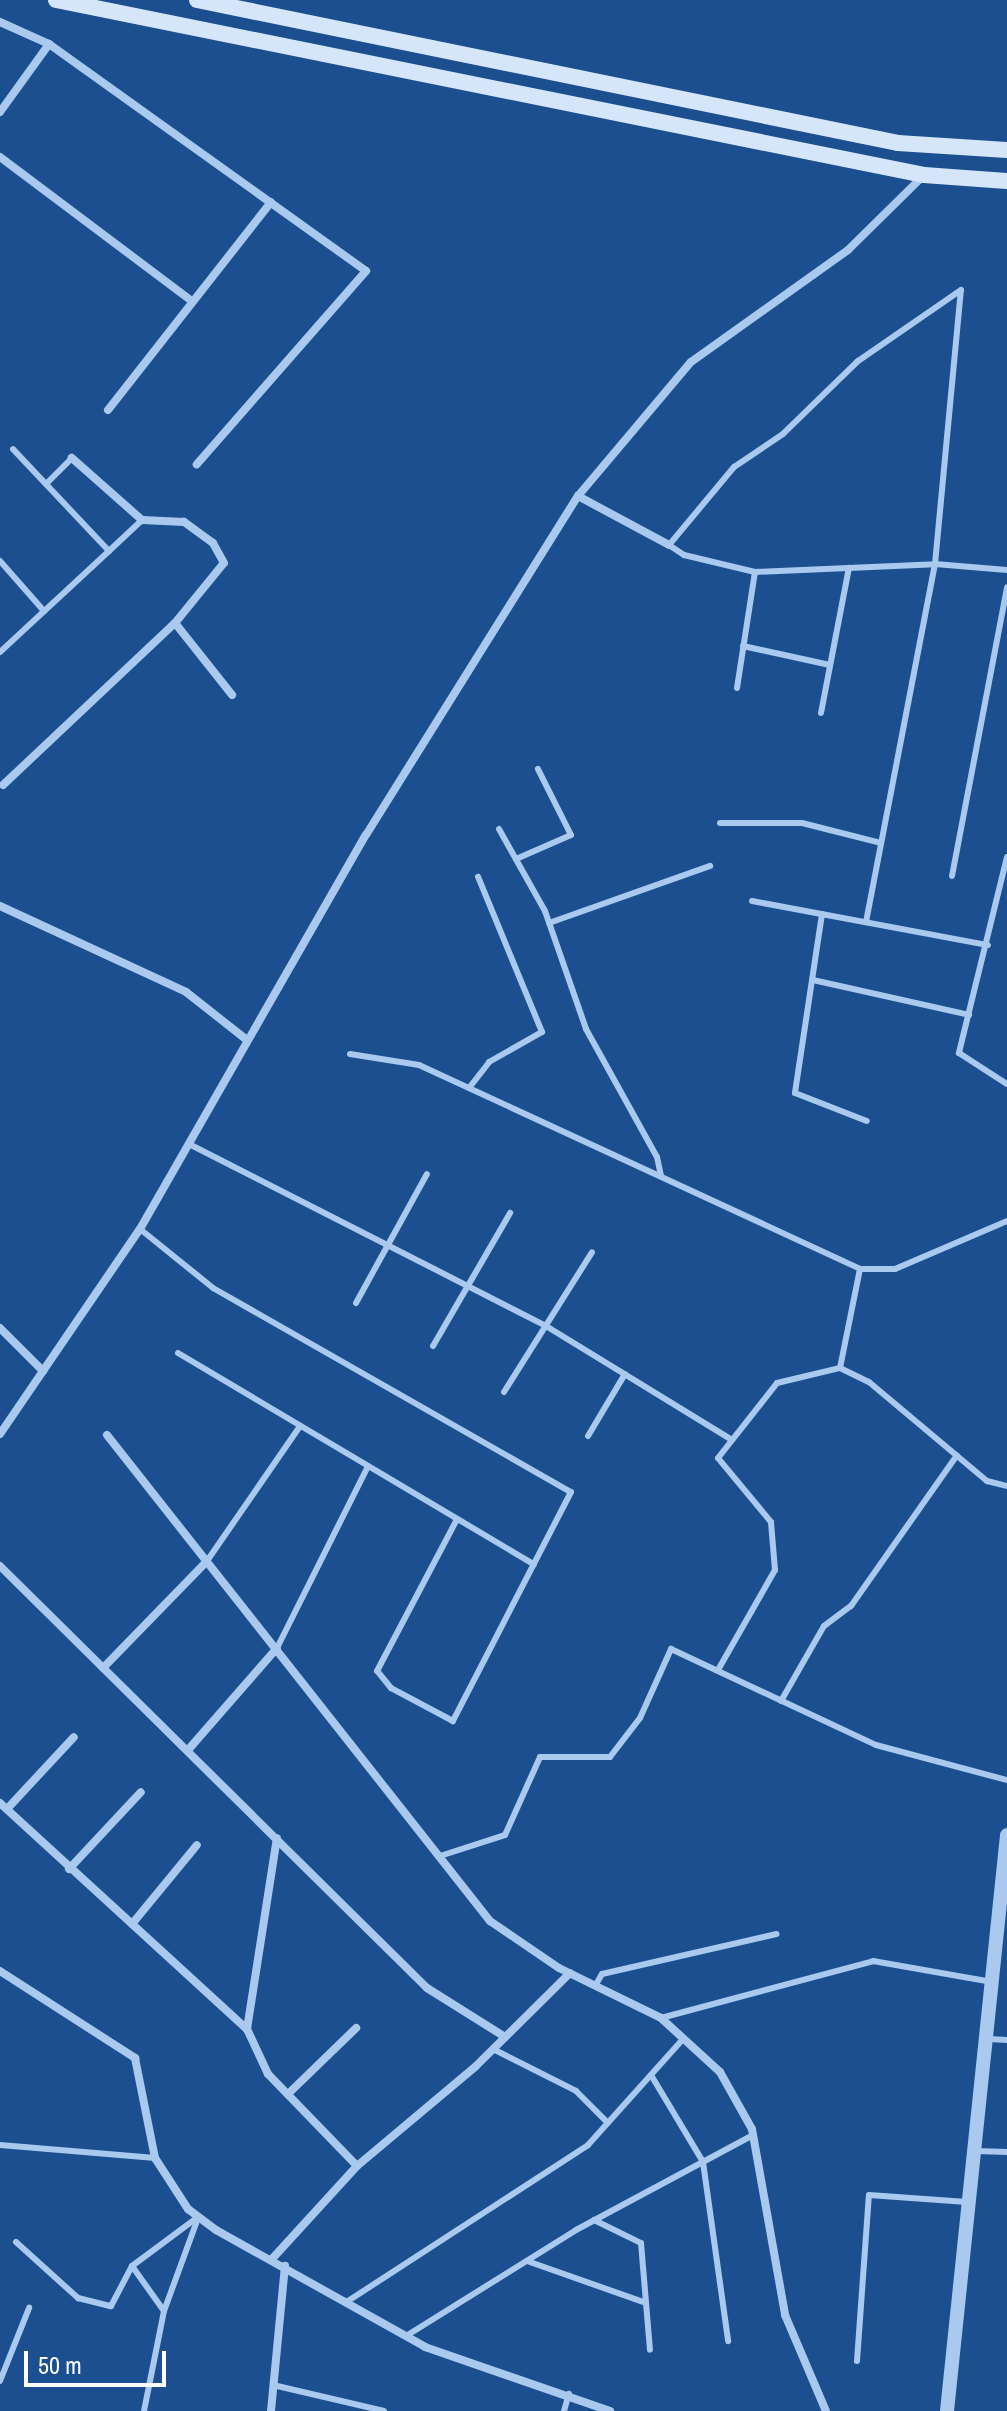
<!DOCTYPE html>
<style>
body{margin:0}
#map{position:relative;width:1007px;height:2411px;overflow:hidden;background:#1b4f8f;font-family:"Archivo Narrow",sans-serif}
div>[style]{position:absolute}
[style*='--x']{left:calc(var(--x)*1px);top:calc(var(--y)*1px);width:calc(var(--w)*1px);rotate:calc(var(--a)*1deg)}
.service>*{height:6px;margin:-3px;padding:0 3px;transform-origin:3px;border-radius:3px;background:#a9c9ee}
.minor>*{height:8px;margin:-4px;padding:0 4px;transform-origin:4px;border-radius:4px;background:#a9c9ee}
.tertiary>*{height:14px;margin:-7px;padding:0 7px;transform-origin:7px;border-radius:7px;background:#a9c9ee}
.secondary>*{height:16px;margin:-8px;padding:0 8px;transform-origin:8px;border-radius:8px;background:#d6e6fa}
span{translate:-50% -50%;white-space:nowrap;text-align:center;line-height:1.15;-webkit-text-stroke:7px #1b4f8f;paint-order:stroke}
.scale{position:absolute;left:24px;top:2351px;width:142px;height:36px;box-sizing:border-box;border:4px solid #fff;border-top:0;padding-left:10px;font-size:24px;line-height:28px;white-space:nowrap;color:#fff;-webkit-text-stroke:6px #1b4f8f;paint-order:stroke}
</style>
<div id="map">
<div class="service">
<div style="--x:46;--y:484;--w:37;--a:-45"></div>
<div style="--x:109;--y:551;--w:45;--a:-43.2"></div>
<div style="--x:0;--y:561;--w:67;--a:48.7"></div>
<div style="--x:743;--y:646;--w:89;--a:12.3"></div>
<div style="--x:0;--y:652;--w:149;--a:-42.8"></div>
<div style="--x:109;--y:551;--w:140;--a:-133.3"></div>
<div style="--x:737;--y:688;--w:117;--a:-81.2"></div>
<div style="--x:821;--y:713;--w:148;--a:-79.1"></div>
<div style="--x:720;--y:823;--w:82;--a:0"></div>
<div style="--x:802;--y:823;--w:81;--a:14.2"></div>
<div style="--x:499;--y:829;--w:94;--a:60.7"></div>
<div style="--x:545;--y:911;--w:125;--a:70.8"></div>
<div style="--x:586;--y:1029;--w:146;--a:61"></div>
<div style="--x:657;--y:1157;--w:19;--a:78"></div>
<div style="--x:1007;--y:857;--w:202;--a:103.8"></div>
<div style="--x:959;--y:1053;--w:57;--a:32.9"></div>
<div style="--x:516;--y:859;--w:60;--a:-23.6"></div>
<div style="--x:571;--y:835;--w:74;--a:-116.6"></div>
<div style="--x:952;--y:876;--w:294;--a:-79.2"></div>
<div style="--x:752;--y:901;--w:240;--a:10.6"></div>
<div style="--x:822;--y:914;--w:181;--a:98.6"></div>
<div style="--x:795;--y:1093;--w:77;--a:21.3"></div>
<div style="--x:866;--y:922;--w:365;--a:-79.1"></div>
<div style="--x:935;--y:564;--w:275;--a:-84.6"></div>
<div style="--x:961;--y:290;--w:125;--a:145.4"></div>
<div style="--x:858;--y:361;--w:105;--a:135.8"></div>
<div style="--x:783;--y:434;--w:59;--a:146"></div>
<div style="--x:734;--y:467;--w:102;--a:129.8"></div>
<div style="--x:669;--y:545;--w:18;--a:34"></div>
<div style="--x:684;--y:555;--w:73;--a:13.5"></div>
<div style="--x:755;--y:572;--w:180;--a:-2.5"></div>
<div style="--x:935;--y:564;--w:72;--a:4.8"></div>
<div style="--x:549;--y:923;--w:171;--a:-19.5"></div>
<div style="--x:813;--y:980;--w:160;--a:12.6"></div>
<div style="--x:350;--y:1054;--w:70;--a:9.1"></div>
<div style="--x:419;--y:1065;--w:486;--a:24.8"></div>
<div style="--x:860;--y:1269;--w:35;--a:0"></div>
<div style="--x:895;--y:1269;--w:122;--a:-23.2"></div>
<div style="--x:469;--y:1088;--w:33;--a:-52"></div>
<div style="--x:489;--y:1062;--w:61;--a:-29.5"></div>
<div style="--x:542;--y:1032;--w:168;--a:-112.4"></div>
<div style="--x:189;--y:1144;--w:401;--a:27"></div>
<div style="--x:546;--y:1326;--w:218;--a:31.5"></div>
<div style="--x:140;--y:1229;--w:94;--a:38.9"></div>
<div style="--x:213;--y:1288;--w:412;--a:29.7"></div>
<div style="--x:571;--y:1492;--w:258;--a:117.3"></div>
<div style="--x:453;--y:1721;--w:70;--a:-152"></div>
<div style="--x:391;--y:1688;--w:22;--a:-129"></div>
<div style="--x:377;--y:1671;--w:172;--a:-62.2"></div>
<div style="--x:356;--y:1303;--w:147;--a:-61.2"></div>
<div style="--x:433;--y:1346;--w:154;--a:-59.9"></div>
<div style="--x:178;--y:1353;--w:414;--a:30.7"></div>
<div style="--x:840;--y:1368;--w:101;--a:-78.6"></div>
<div style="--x:504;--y:1392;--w:165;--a:-57.8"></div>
<div style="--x:588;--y:1436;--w:72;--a:-59.2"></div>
<div style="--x:207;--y:1561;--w:164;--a:-55.4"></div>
<div style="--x:277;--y:1648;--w:203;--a:-63.4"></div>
<div style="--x:718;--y:1670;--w:115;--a:-60.3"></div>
<div style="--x:775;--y:1570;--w:48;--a:-94.8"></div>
<div style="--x:771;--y:1522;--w:83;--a:-129.6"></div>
<div style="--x:718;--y:1458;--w:95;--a:-51.8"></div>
<div style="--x:777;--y:1383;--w:65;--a:-13.4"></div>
<div style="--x:840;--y:1368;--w:32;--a:26"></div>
<div style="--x:869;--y:1382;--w:154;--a:40"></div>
<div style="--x:987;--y:1481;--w:21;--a:14"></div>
<div style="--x:781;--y:1701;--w:86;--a:-60.2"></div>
<div style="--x:824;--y:1626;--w:34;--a:-37"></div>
<div style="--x:851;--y:1606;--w:184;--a:-54.9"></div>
<div style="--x:440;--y:1856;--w:68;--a:-17.9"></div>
<div style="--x:505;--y:1835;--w:85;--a:-65.8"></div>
<div style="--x:540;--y:1757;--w:70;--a:0"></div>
<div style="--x:610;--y:1757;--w:49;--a:-52.4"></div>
<div style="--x:640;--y:1718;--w:76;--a:-65.8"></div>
<div style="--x:671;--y:1649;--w:226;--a:25.1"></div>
<div style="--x:876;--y:1745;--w:136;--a:15"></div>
<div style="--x:595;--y:1986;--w:14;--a:-60"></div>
<div style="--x:602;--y:1974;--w:179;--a:-12.9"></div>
<div style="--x:661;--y:2018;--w:220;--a:-15"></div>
<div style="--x:873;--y:1961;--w:121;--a:10"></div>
<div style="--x:988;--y:2039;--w:19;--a:3"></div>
<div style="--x:493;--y:2049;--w:93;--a:26.8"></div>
<div style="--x:576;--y:2091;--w:45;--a:45"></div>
<div style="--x:651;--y:2075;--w:101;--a:59.1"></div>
<div style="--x:703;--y:2162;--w:181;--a:82"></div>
<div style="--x:0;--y:2145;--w:156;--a:4.8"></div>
<div style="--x:976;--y:2151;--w:31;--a:2"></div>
<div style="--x:594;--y:2220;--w:52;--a:26.1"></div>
<div style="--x:641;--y:2243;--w:107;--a:85.2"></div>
<div style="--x:16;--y:2242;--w:84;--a:42.1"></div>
<div style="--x:78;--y:2298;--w:34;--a:14"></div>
<div style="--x:111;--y:2306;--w:45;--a:-62.3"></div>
<div style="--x:132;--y:2266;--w:82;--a:-36.6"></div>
<div style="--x:527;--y:2261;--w:126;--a:19.4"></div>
<div style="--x:132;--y:2266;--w:55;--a:54.6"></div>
<div style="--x:348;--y:2301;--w:286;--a:-33"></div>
<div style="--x:588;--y:2145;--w:142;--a:-48.1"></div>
<div style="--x:406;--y:2336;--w:200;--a:-31.9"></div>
<div style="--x:576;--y:2230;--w:201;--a:-28.2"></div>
<div style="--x:857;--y:2361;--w:166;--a:-85.9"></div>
<div style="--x:869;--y:2195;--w:98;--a:4.1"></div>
<div style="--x:0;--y:2381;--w:79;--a:-68.3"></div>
<div style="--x:273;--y:2385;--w:114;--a:13.2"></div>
<div style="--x:144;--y:2411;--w:102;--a:-78.7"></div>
<div style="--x:164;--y:2311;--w:99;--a:-69.9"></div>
<div style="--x:564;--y:2411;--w:18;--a:-74"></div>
</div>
<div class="minor">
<div style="--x:0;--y:22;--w:54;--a:24.2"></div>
<div style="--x:49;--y:44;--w:390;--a:35.6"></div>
<div style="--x:366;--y:271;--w:257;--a:131.2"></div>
<div style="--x:0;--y:112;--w:84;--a:-54.2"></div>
<div style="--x:0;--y:157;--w:240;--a:36.9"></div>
<div style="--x:108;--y:410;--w:264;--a:-51.9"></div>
<div style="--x:578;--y:496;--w:103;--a:28.3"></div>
<div style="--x:175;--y:623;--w:92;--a:51.6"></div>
<div style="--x:3;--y:785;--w:236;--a:-43.3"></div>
<div style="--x:175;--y:623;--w:77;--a:-50.8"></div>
<div style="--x:224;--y:563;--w:23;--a:-119"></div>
<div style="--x:213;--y:543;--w:36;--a:-144"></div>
<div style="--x:184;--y:522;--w:42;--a:-177.3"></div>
<div style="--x:142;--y:520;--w:94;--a:-138.5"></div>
<div style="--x:0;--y:906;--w:205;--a:24.8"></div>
<div style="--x:186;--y:992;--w:78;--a:38.2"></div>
<div style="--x:0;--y:1328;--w:61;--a:45"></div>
<div style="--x:0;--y:1434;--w:248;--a:-55.7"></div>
<div style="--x:140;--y:1229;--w:454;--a:-60.2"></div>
<div style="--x:366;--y:835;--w:400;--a:-58"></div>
<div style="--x:578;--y:496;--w:175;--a:-49.9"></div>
<div style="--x:691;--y:362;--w:193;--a:-35.5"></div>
<div style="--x:848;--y:250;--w:104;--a:-44.6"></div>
<div style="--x:107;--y:1435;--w:619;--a:51.76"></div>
<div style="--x:490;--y:1921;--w:83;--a:34.3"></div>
<div style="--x:559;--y:1968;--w:114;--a:26.1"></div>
<div style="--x:661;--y:2018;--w:80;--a:42.5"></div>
<div style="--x:720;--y:2072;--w:65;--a:60.7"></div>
<div style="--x:752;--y:2129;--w:189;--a:79.9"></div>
<div style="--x:785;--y:2315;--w:104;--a:66.9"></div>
<div style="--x:0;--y:1566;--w:600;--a:44.66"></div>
<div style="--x:427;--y:1988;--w:92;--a:32.1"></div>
<div style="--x:103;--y:1668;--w:149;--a:-45.8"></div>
<div style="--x:188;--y:1750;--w:135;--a:-48.9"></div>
<div style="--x:0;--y:1803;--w:335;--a:42.5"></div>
<div style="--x:247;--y:2029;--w:50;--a:65"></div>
<div style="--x:268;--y:2074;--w:128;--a:45.9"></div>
<div style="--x:7;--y:1809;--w:98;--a:-47.1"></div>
<div style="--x:69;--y:1869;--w:105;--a:-46.9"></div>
<div style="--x:132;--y:1924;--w:102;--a:-50.6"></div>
<div style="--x:0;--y:1971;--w:161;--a:32.8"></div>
<div style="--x:135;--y:2058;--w:102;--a:78.7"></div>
<div style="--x:155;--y:2158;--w:61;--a:57.1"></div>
<div style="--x:188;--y:2209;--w:35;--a:37"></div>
<div style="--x:216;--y:2230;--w:240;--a:29.2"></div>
<div style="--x:425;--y:2347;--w:196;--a:19.1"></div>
<div style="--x:247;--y:2029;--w:193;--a:-81.1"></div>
<div style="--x:288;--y:2094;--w:95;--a:-44.1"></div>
<div style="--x:272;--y:2259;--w:126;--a:-47.6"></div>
<div style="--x:357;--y:2166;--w:155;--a:-40"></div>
<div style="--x:476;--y:2066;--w:132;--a:-44.7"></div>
<div style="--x:271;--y:2411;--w:146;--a:-84.5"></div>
</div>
<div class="tertiary">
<div style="--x:947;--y:2411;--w:579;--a:-84.05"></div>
</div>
<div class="secondary">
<div style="--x:56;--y:0;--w:885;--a:11.4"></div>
<div style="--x:924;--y:175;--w:83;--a:4.1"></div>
<div style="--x:197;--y:0;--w:715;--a:11.53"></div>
<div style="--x:898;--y:143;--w:109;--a:3.7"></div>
</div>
<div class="scale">50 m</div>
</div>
